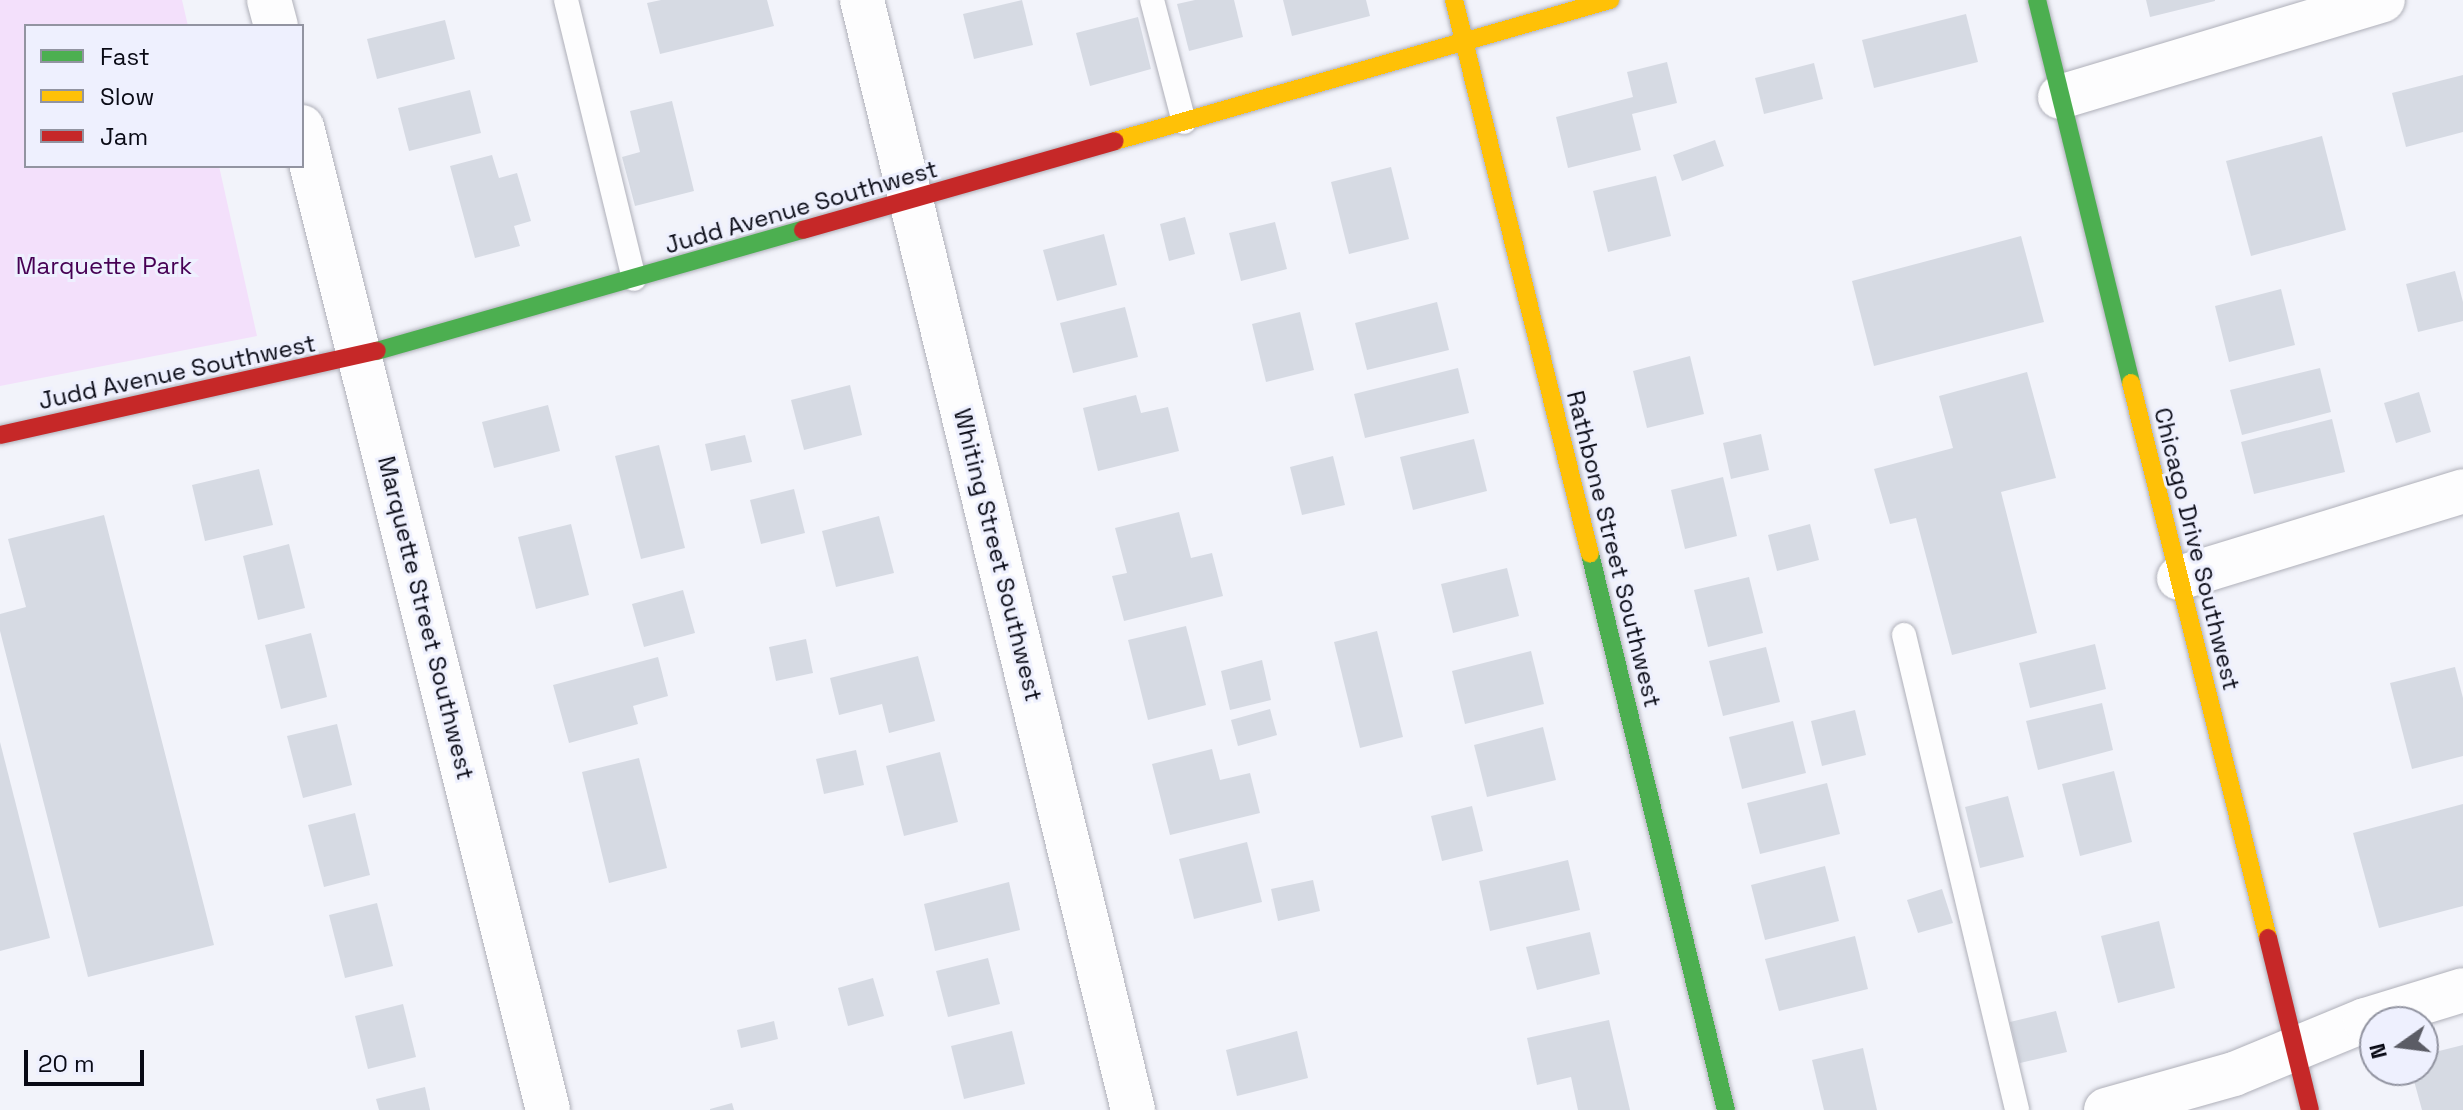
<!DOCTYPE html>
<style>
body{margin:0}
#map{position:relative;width:2463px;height:1110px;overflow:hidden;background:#f2f3fa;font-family:"Space Grotesk",sans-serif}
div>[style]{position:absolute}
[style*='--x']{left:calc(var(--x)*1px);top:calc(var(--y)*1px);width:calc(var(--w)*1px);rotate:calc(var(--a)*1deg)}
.green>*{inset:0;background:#f3e0fb}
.building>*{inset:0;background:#d6dae3}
.roads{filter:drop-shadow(0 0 2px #afb0b9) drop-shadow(0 0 2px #afb0b9)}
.lane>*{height:24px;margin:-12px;padding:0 12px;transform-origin:12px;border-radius:12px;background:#fdfdfe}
.street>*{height:44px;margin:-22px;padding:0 22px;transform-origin:22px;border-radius:22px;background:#fdfdfe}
.fast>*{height:18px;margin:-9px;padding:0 9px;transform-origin:9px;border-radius:9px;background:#4caf50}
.slow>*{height:18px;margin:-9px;padding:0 9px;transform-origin:9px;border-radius:9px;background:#ffc107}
.jam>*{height:18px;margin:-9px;padding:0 9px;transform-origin:9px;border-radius:9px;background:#c62828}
span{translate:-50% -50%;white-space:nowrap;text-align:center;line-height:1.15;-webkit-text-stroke:6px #eef0fe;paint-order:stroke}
.street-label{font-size:24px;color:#090a15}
.park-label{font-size:24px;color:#460054}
.legend{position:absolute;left:24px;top:24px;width:280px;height:144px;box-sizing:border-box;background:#eef0fe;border:2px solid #9294a1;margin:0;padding:10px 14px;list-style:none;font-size:24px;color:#090a15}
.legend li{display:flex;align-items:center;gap:16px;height:40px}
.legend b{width:40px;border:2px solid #9294a1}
.north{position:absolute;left:2359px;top:1006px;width:80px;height:80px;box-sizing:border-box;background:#eef0fe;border:2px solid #9294a1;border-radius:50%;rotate:256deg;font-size:22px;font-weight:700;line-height:32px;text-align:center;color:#090a15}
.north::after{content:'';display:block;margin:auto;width:28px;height:36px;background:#5b5c65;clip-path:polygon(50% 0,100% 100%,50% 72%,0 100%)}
.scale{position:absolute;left:24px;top:1050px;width:120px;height:36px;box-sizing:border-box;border:4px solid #090a15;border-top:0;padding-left:10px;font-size:24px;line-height:28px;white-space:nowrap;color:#090a15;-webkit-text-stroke:6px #eef0fe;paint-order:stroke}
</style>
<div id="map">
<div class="green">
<div style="clip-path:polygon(0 0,182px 0,188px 26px,26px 26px,26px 166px,219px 166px,257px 336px,0 386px)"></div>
</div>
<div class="building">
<div style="clip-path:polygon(661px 0,767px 0,774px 26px,660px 54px,647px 3px)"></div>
<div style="clip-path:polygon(1022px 0,1033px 45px,974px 59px,963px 14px)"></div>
<div style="clip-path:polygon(1195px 0,1234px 0,1243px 37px,1189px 51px,1177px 4px)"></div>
<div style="clip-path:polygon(1283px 0,1366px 0,1370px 16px,1292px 36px)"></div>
<div style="clip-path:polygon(2146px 0,2215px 0,2215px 1px,2150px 17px)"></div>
<div style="clip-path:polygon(1966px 14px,1978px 62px,1874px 88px,1862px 40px)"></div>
<div style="clip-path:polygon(1138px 17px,1151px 69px,1090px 86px,1076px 33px)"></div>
<div style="clip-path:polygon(445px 20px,455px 59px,377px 79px,367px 39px)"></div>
<div style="clip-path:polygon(1667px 62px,1677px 103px,1632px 114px,1641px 150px,1568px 168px,1556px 117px,1633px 97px,1627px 72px)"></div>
<div style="clip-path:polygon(1814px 63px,1823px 99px,1764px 114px,1755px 78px)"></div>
<div style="clip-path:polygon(2463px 75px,2463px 132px,2406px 147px,2392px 93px)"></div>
<div style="clip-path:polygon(470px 90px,481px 133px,409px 151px,398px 108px)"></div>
<div style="clip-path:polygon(672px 101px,694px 191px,635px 206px,622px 157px,640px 152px,630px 111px)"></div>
<div style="clip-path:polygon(2322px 136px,2346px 230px,2251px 256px,2226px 161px)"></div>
<div style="clip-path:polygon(1715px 140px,1724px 166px,1682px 181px,1673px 155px)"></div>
<div style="clip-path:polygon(492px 155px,499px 178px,517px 173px,531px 221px,514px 226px,520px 246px,475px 258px,450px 166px)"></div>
<div style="clip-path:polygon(1391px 167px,1409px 239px,1349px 254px,1331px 182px)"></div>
<div style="clip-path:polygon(1656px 176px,1671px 236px,1608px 252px,1593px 191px)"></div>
<div style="clip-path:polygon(1185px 217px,1195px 254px,1169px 261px,1160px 224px)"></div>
<div style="clip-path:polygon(1275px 222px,1287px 269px,1241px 281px,1229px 233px)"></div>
<div style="clip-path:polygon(1104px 234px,1117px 285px,1057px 301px,1043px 250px)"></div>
<div style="clip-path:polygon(2021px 236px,2044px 322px,1874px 366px,1852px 281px)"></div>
<div style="clip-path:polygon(2455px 271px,2463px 302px,2463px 321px,2418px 332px,2406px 284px)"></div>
<div style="clip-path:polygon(2281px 289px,2295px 345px,2229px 362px,2215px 306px)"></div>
<div style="clip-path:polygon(1437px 302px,1449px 350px,1367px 370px,1355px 323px)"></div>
<div style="clip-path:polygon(1125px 307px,1138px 357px,1073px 373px,1060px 323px)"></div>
<div style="clip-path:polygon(1300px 312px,1314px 370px,1266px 382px,1252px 324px)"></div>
<div style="clip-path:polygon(1690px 356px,1704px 414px,1647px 428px,1633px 371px)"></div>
<div style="clip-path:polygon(1458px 368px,1469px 413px,1365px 438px,1354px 394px)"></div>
<div style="clip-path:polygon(2320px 368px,2331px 412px,2242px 435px,2230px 390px)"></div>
<div style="clip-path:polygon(2027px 372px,2056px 478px,2001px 492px,2037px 633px,1952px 655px,1916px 518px,1890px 524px,1874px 469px,1953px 448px,1939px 396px)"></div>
<div style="clip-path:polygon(850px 385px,862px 435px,804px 450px,791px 400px)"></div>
<div style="clip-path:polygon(2419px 392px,2431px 432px,2396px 443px,2384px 403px)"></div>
<div style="clip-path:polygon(1136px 395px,1141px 413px,1168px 407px,1179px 451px,1098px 471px,1083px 408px)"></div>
<div style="clip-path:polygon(548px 405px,560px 451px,494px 468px,482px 422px)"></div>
<div style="clip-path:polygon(2332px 419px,2345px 472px,2254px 494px,2241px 442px)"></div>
<div style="clip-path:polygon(1761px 434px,1769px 470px,1731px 479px,1723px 443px)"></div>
<div style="clip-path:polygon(745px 435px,752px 462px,711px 471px,705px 444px)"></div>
<div style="clip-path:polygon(1474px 439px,1487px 491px,1413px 510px,1400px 457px)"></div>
<div style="clip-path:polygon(659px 445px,685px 548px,641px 559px,615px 456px)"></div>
<div style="clip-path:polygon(1333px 456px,1345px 505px,1302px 515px,1290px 467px)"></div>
<div style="clip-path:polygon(259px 469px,273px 525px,205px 541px,192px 485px)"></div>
<div style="clip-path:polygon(1723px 477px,1737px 536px,1685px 549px,1671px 490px)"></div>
<div style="clip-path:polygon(794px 489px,805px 533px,761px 544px,750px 500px)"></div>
<div style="clip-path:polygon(1179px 512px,1191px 558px,1212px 553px,1223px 596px,1124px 621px,1112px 576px,1127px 573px,1115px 528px)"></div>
<div style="clip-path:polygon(104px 515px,214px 945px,88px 977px,0 631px,0 614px,26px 607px,8px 539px)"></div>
<div style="clip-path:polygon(879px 516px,894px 573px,836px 587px,822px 531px)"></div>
<div style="clip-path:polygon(571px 524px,589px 595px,536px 609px,518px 537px)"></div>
<div style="clip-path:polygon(1810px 524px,1819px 560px,1777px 571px,1768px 535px)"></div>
<div style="clip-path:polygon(289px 544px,305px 608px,258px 620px,243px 556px)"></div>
<div style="clip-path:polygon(1507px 568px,1519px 616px,1453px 633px,1441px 584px)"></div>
<div style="clip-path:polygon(1749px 577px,1763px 633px,1708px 647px,1694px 590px)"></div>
<div style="clip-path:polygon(683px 590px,695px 633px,644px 647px,632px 604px)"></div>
<div style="clip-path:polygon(1186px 626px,1206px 705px,1148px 720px,1128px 640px)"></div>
<div style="clip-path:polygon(1377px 631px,1403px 737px,1360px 748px,1334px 642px)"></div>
<div style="clip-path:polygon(311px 633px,327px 697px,281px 709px,265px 645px)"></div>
<div style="clip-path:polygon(806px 639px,813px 673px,776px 681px,769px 647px)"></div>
<div style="clip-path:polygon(2095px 644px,2106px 689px,2030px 708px,2019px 663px)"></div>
<div style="clip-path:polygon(1766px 647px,1780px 702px,1723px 716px,1709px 661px)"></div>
<div style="clip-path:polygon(1531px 651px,1544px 704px,1465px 724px,1452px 671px)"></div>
<div style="clip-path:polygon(918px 656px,935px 721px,889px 733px,882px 704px,839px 715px,830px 678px)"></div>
<div style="clip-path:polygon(658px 657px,668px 696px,633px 706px,638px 724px,569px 743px,553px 685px)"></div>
<div style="clip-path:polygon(1262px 660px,1271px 700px,1230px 710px,1221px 671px)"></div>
<div style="clip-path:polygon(2455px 667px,2463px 698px,2463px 756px,2412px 769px,2390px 683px)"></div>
<div style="clip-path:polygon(2102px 703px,2113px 750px,2038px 770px,2026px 721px)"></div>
<div style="clip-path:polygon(1270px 709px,1277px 735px,1238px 746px,1231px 720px)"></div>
<div style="clip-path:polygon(1855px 710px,1866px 755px,1822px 766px,1811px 721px)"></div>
<div style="clip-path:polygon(1793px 721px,1806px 773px,1742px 789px,1729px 737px)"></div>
<div style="clip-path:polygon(337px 724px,352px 785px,303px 798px,287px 736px)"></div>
<div style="clip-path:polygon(1543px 727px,1556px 780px,1487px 797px,1474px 745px)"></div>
<div style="clip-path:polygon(0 742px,50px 938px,0 951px)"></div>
<div style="clip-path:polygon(1212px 749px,1220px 780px,1250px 773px,1260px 813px,1170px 835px,1152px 764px)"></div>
<div style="clip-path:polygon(856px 750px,864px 785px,824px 794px,816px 759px)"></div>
<div style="clip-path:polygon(940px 752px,958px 822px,904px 836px,886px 766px)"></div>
<div style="clip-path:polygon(639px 758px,667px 868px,609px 883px,582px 772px)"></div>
<div style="clip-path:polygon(2114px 771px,2132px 842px,2080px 856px,2062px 784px)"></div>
<div style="clip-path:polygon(1827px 783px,1840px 834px,1760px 854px,1747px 803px)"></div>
<div style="clip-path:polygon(2008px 796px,2024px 857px,1980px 868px,1965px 807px)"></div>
<div style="clip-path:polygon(2463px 804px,2463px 906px,2379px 928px,2353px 833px)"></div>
<div style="clip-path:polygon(1472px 806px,1483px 851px,1442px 861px,1431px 816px)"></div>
<div style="clip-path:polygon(355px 813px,370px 875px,324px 887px,308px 825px)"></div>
<div style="clip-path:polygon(1247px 842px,1262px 902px,1194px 919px,1179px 859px)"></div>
<div style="clip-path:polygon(1568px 860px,1580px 910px,1490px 931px,1479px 881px)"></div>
<div style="clip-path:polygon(1825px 866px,1839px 921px,1765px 940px,1751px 885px)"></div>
<div style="clip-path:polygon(1313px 880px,1320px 911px,1278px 921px,1271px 889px)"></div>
<div style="clip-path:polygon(1009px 882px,1020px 930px,935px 951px,924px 904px)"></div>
<div style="clip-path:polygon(1942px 889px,1953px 923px,1918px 933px,1907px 900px)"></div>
<div style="clip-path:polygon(377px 903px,393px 966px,345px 978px,329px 915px)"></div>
<div style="clip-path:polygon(2159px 921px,2175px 988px,2118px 1003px,2101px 936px)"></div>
<div style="clip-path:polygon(1590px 932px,1600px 974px,1537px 990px,1526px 947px)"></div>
<div style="clip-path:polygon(1855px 936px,1868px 989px,1779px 1011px,1765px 959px)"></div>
<div style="clip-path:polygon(988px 958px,1000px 1004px,948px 1017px,936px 971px)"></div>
<div style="clip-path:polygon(873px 978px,884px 1016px,848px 1026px,838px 988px)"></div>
<div style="clip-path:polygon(403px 1004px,416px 1057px,368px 1069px,355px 1016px)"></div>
<div style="clip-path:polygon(2056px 1011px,2067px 1052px,2020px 1063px,2010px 1022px)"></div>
<div style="clip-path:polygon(1609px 1020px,1630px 1110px,1578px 1110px,1571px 1077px,1537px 1085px,1527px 1038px)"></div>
<div style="clip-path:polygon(774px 1021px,778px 1039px,741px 1048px,737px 1030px)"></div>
<div style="clip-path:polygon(1012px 1031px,1025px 1084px,964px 1099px,951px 1046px)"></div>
<div style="clip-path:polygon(1297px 1031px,1308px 1078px,1237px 1096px,1226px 1050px)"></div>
<div style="clip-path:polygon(2463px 1045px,2463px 1110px,2422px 1110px,2411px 1070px,2423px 1070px,2423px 1055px)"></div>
<div style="clip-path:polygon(1863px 1048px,1877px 1110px,1824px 1110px,1812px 1060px)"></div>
<div style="clip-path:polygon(425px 1087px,430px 1110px,379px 1110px,376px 1099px)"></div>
<div style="clip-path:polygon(732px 1103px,734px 1110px,710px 1110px,710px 1109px)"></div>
</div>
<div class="roads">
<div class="lane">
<div style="--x:566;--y:0;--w:287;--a:76.3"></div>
<div style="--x:1152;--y:0;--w:126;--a:75.3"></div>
<div style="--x:1904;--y:635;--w:488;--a:76.6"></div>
</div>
<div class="street">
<div style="--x:269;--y:0;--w:27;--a:75"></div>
<div style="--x:862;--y:0;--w:1143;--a:76.28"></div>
<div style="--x:2060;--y:97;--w:337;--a:-16.7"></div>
<div style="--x:302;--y:127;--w:1013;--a:75.95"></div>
<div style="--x:2179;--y:578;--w:297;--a:-17"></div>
<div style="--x:2106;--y:1110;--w:133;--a:-15.7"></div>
<div style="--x:2234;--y:1074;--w:142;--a:-22.4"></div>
<div style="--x:2365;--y:1020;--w:102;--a:-17"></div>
</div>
<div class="fast">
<div style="--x:2037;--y:0;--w:394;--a:76.2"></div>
<div style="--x:377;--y:351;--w:443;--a:-15.9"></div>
<div style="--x:1590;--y:554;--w:572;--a:76.26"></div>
</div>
<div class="slow">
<div style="--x:1454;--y:0;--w:570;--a:76.21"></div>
<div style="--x:1115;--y:141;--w:515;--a:-15.9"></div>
<div style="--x:2131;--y:383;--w:572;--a:76.13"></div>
</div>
<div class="jam">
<div style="--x:803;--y:230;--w:324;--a:-15.9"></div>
<div style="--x:0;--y:435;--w:386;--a:-12.6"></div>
<div style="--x:2268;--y:938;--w:177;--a:76.3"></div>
</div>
</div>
<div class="street-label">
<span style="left:801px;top:207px;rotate:-16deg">Judd Avenue Southwest</span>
<span style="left:177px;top:372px;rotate:-12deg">Judd Avenue Southwest</span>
<span style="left:1614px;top:549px;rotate:76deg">Rathbone Street Southwest</span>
<span style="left:2197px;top:549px;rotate:76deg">Chicago Drive Southwest</span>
<span style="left:998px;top:555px;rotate:76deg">Whiting Street Southwest</span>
<span style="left:426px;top:618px;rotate:76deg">Marquette Street Southwest</span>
</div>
<div class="park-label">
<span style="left:104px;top:266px">Marquette Park</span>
</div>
<ul class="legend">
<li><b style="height:10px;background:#4caf50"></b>Fast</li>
<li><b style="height:10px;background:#ffc107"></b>Slow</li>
<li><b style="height:10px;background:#c62828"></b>Jam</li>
</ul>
<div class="north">N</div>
<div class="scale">20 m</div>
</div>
